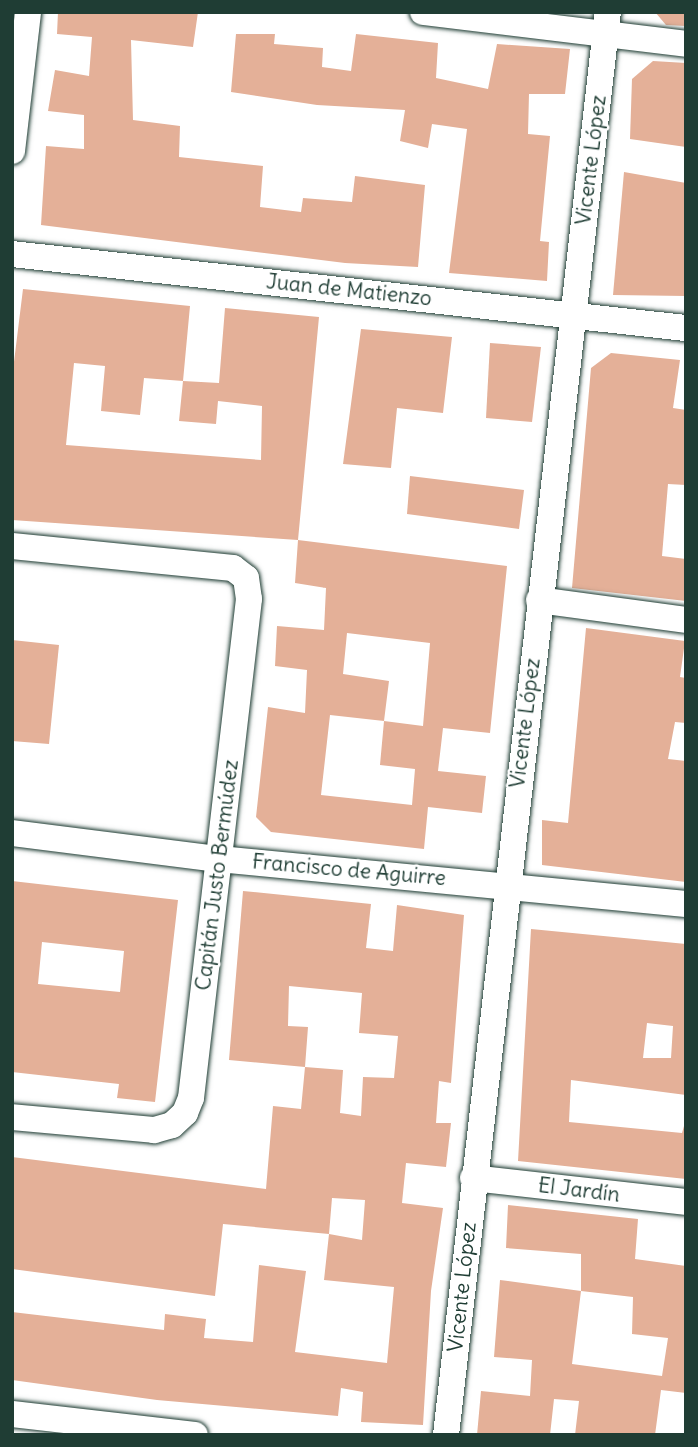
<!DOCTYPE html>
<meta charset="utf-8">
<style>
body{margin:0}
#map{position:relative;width:698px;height:1447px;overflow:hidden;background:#fff;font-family:Delius,sans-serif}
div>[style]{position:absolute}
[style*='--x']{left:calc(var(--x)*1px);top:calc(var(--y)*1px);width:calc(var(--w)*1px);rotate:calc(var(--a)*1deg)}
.building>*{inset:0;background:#e4b098}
.roads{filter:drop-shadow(0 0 2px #1f3d34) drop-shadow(0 0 2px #1f3d34)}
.minor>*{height:26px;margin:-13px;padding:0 13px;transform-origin:13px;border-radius:13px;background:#fff}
span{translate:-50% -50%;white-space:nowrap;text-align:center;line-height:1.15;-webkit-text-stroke:5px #fff;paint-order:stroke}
.street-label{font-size:21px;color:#1f3d34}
.frame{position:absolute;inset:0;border:14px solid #1f3d34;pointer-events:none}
</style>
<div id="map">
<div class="building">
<div style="clip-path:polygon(58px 12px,198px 12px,193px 47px,131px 40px,133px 120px,180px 126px,179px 157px,263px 166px,260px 207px,301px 212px,303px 198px,352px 202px,355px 176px,425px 185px,418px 267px,345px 263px,41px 225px,46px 146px,84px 149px,84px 115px,48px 111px,55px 70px,89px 76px,92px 37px,57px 34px)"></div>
<div style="clip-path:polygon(655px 12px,686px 12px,686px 26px,666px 25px)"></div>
<div style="clip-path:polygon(236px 34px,275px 34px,274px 44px,323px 48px,322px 67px,351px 71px,356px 34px,438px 43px,436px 78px,488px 89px,497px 44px,570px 49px,565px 94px,529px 94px,528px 134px,550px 136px,540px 241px,549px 242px,547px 281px,449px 273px,467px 129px,432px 124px,428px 148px,400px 141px,405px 110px,317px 105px,231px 92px)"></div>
<div style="clip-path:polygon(653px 61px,686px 63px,686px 147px,630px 139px,632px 79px)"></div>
<div style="clip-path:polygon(624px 172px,686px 183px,686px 296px,613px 295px)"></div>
<div style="clip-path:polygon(23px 289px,190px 306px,183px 381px,144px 378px,140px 415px,101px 411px,105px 366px,74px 363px,66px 445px,261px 460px,262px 406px,218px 401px,216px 424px,179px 421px,183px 381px,219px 383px,225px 308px,319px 317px,298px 540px,12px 520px,12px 378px)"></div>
<div style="clip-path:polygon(361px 329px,452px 337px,443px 413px,397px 408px,391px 468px,343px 464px)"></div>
<div style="clip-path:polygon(490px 343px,541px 347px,532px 422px,486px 418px)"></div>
<div style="clip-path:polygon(611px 353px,680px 360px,673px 408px,686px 410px,686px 485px,668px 484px,662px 556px,686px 559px,686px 601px,572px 588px,591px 368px)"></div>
<div style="clip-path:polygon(410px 476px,524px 490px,519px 529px,407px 514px)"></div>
<div style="clip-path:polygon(evenodd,298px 540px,507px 566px,490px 733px,443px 728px,438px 771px,486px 776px,482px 813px,428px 807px,424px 849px,271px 832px,256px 817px,268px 707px,305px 713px,307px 670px,275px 666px,277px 626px,324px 630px,326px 588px,295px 583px,298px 540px,347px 633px,430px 643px,423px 726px,384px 721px,380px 765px,415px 769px,412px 805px,321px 795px,330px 715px,384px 721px,389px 681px,343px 674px,347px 633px)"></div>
<div style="clip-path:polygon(586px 628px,685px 641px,680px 677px,686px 678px,686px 723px,675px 722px,668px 759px,686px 761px,686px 882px,542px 865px,542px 820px,568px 823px)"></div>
<div style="clip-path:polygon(12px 640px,59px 645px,49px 744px,12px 741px)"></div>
<div style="clip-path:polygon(evenodd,12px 881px,178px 900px,155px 1102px,117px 1098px,119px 1084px,12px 1072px,12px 881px,42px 942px,124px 951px,120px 992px,38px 984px,42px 942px)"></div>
<div style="clip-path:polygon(evenodd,243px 891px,371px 904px,366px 948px,393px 951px,397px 905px,464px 915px,451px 1083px,439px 1081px,436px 1123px,451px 1123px,446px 1167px,406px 1163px,402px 1203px,443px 1208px,431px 1291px,423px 1425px,361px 1422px,363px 1392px,341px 1388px,338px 1416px,157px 1400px,12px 1380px,12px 1312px,164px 1330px,165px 1314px,206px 1319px,204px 1338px,253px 1342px,259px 1265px,306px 1271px,295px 1352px,387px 1363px,394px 1287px,324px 1280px,329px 1234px,362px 1240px,365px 1200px,332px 1198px,329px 1234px,223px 1224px,215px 1296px,12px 1269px,12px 1157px,266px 1189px,273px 1106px,301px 1109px,305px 1067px,229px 1060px,243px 891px,289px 986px,362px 993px,359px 1033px,398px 1036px,394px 1078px,363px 1077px,361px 1116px,340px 1113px,343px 1070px,305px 1067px,308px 1027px,288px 1026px,289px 986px)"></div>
<div style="clip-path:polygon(evenodd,531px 929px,686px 944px,686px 1095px,571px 1080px,569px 1122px,682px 1133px,686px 1119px,686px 1179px,518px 1161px,531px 929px,647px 1023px,673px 1026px,671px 1058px,643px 1058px,647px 1023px)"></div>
<div style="clip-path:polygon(508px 1205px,638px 1219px,635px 1259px,686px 1266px,686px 1393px,661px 1390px,655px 1435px,575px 1435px,579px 1401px,554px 1399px,550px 1435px,477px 1435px,481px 1391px,530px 1396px,532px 1360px,494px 1357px,500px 1280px,581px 1291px,572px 1364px,662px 1376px,668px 1338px,632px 1334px,633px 1297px,581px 1291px,581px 1254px,506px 1248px)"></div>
</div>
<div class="roads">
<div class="minor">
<div style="--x:423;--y:12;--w:265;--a:6.9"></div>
<div style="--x:12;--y:151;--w:140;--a:-83.4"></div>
<div style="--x:12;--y:254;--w:678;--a:6.27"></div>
<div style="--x:12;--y:546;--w:222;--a:5.7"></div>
<div style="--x:233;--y:568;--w:16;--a:38"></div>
<div style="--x:246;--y:578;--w:21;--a:82"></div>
<div style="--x:249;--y:599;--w:502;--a:96.63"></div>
<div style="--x:191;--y:1098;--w:16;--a:112"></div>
<div style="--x:185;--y:1113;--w:18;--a:137"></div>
<div style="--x:172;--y:1125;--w:19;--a:164"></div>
<div style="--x:154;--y:1130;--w:143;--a:-174.8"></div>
<div style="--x:539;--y:600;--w:148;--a:7.7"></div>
<div style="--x:12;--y:833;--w:209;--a:7.2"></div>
<div style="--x:219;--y:859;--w:469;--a:5.5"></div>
<div style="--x:473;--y:1178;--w:214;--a:6.4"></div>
<div style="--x:12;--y:1414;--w:184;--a:6.5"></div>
<div style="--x:446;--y:1435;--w:1432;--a:-83.51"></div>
</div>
</div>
<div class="street-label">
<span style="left:591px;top:160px;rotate:-83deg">Vicente López</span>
<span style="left:349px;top:290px;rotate:6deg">Juan de Matienzo</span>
<span style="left:525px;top:723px;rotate:-83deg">Vicente López</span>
<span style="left:349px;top:870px;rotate:5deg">Francisco de Aguirre</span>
<span style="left:217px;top:875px;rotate:-83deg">Capitán Justo Bermúdez</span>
<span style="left:579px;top:1190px;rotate:7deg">El Jardín</span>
<span style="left:462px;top:1287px;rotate:-84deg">Vicente López</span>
</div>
<div class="frame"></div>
</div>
